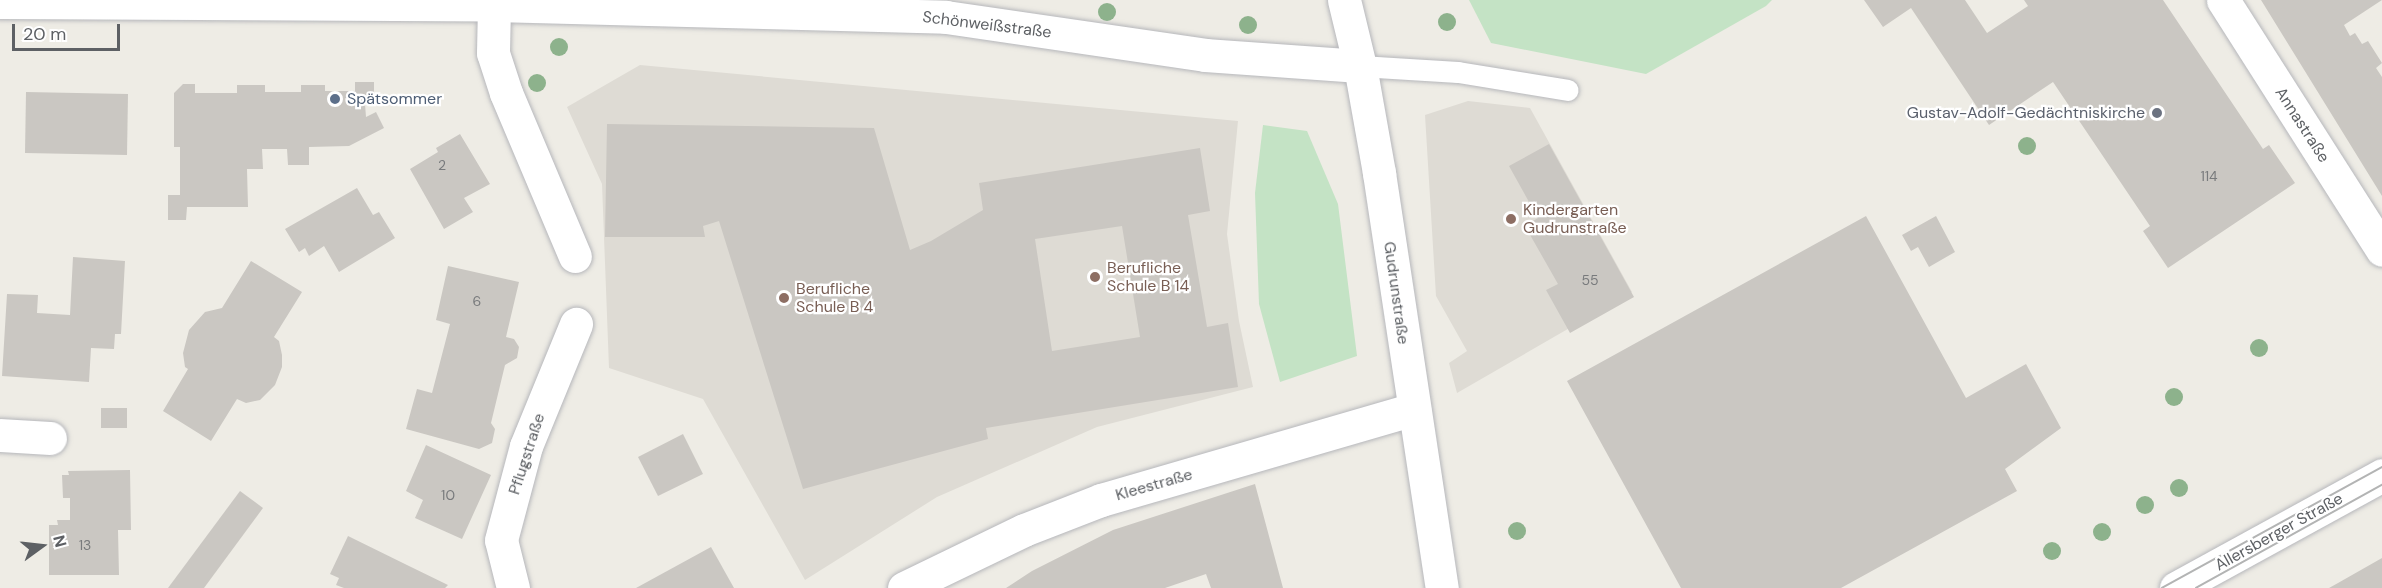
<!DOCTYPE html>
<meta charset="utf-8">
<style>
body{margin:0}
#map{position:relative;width:2382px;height:588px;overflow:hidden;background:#eeece5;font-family:"DM Sans",sans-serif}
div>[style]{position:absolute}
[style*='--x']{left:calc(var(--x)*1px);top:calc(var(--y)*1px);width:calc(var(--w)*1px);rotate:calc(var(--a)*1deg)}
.education>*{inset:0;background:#dedbd4}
.green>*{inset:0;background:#c4e3c5}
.building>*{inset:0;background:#cac7c2}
.roads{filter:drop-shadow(0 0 2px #b6b7bb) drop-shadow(0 0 2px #b6b7bb)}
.lane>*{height:21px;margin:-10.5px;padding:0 10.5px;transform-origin:10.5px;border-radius:10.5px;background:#fff}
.street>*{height:33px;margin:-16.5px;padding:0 16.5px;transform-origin:16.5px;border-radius:16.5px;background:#fff}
.secondary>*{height:33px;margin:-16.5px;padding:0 16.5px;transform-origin:16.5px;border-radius:16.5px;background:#fff}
.tram>*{height:1.5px;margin:-0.75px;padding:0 0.75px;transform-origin:0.75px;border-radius:0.75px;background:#b3b4b4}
.trees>*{width:18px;height:18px;margin:-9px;border-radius:50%;background:#8db28c}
.dots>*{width:16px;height:16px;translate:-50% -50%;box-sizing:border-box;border:3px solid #fff;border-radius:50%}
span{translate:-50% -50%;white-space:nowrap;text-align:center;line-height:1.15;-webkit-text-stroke:4.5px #fff;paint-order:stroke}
.number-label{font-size:14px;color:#787a7c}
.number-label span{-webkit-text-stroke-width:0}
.street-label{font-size:16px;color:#5d6064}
.service-label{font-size:16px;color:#4e5e75}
.left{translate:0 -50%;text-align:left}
.worship-label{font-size:16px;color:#5b616d}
.right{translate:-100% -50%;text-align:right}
.education-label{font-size:16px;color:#785e54}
.north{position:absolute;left:12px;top:516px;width:60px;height:60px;-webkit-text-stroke:4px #fff;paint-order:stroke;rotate:75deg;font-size:16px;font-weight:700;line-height:24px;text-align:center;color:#5d6064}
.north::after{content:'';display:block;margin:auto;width:21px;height:27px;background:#5d6064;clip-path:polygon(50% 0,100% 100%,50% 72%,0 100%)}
.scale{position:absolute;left:12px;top:24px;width:108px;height:27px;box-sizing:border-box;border:3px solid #5d6064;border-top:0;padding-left:8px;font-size:18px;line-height:21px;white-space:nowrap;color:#5d6064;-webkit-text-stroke:4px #fff;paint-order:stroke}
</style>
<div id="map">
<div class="education">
<div style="clip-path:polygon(640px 65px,1238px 121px,1227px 234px,1239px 321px,1253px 387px,1097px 427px,937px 497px,805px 580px,703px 399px,609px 368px,602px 184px,567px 107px)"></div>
<div style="clip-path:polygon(1468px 101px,1530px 108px,1632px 292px,1457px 393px,1449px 363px,1467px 351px,1436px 296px,1425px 115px)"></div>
</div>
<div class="green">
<div style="clip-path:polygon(1469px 0,1772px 0,1766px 6px,1646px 74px,1491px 43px)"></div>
<div style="clip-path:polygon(1263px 125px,1307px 131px,1338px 204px,1357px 356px,1280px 382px,1259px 304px,1255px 193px)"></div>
</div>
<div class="building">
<div style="clip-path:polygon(1864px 0,1965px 0,1987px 33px,2028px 6px,2024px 0,2163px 0,2263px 149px,2269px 145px,2295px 183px,2168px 268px,2143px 231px,2150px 226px,2053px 82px,1989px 125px,1911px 8px,1883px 27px)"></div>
<div style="clip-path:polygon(2261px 0,2382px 0,2344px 25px,2350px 36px,2355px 33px,2362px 44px,2368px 41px,2382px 63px,2376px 68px,2382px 77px,2382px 196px)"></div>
<div style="clip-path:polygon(355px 82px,374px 82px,374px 104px,365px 104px,366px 117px,376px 112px,384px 128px,349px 146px,309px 147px,309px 165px,288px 165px,287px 149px,262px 149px,263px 169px,247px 169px,248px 207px,187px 207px,186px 220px,168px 220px,168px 195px,180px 195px,180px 147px,174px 147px,174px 93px,183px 84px,195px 84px,195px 93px,237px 93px,237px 85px,265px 85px,265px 92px,301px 92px,301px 85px,325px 85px,325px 91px,355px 91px)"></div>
<div style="clip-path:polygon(26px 92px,128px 94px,127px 155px,25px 153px)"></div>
<div style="clip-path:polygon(evenodd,607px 124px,874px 128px,910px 250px,931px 241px,983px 210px,979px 183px,1200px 148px,1210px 211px,1188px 215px,1207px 327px,1228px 323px,1238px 387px,986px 428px,988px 439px,803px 489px,719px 221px,703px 226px,705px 237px,605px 237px,607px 124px,1122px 226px,1140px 337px,1052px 351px,1035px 239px,1122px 226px)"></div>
<div style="clip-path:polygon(460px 134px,490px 184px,464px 198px,473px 212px,444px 229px,410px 169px,438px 152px,436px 148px)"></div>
<div style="clip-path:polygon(1549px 144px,1634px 297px,1570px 333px,1546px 290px,1558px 284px,1525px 226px,1538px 218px,1509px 166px)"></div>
<div style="clip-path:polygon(357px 188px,373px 215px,379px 212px,395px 238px,339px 272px,324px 246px,309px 256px,305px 248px,299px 252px,285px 229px)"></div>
<div style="clip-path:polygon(1866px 216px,1966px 398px,2026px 364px,2061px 428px,2005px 469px,2017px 491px,1841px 588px,1681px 588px,1567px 381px)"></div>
<div style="clip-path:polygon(1936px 216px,1955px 252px,1929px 267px,1918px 247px,1911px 251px,1902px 235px)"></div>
<div style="clip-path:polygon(73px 257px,125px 261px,121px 334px,115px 334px,114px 349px,91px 348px,89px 382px,2px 376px,7px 294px,38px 295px,37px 313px,70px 315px)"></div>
<div style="clip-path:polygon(251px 261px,302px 292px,274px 337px,279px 341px,282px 355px,282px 367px,275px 385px,260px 400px,246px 403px,237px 399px,211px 441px,163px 411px,188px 369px,185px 367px,183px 353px,189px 330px,205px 312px,222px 308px)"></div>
<div style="clip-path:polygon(448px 266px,519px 282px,506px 337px,514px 339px,519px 347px,517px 358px,505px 365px,491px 423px,495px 429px,492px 443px,479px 449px,406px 429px,417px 389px,432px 393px,450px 324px,436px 320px)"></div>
<div style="clip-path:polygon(101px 408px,127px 408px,127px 428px,101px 428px)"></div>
<div style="clip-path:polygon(683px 434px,703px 474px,658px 496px,638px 457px)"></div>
<div style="clip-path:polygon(426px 445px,491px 475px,462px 539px,415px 518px,423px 500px,406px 491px)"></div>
<div style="clip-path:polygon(130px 470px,131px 530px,118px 530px,119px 575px,49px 575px,49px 525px,58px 525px,57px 520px,70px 520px,70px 498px,63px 498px,62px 475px,69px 475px,68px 471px)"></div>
<div style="clip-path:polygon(1255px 484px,1283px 588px,1211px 588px,1206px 574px,1165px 588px,1006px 588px,1032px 571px,1113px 530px)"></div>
<div style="clip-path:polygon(240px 491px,263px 508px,204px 588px,168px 588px)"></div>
<div style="clip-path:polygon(348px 536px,409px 566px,448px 585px,445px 588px,344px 588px,336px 585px,339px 578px,330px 574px)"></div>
<div style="clip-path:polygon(711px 547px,734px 588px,636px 588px)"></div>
<div style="clip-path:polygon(2382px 558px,2382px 588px,2329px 588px,2338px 583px)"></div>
</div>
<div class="roads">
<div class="lane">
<div style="--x:1360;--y:66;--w:98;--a:3.5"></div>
<div style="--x:1458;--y:72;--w:111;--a:9.3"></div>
</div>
<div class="street">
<div style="--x:2223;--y:0;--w:296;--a:57.5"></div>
<div style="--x:0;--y:2;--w:494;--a:0.3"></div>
<div style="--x:494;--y:5;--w:452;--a:1.5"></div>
<div style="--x:946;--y:17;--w:262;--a:8.3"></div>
<div style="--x:1205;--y:55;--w:155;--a:4.1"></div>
<div style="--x:494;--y:5;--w:48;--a:91.2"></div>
<div style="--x:493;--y:53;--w:42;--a:72"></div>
<div style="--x:506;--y:93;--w:177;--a:67.1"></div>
<div style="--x:0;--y:435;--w:50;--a:3.4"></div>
<div style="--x:513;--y:588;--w:49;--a:-104"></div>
<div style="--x:501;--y:540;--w:97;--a:-75.1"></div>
<div style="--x:526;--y:446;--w:132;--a:-67.7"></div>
<div style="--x:904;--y:588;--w:133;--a:-25.8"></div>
<div style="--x:1024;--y:530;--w:83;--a:-21.3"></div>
<div style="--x:1101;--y:500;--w:326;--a:-16.2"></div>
</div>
<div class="secondary">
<div style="--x:1344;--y:0;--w:68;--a:76.4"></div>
<div style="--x:1360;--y:66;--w:109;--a:79.9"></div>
<div style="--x:1379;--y:173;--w:420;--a:81.4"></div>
<div style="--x:2176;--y:588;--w:235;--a:-28.7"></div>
</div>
</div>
<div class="tram">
<div style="--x:2162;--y:588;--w:251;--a:-28.8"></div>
<div style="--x:2196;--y:588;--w:213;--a:-29"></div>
</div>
<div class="trees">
<div style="left:1107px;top:12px"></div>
<div style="left:1447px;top:22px"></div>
<div style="left:1248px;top:25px"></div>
<div style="left:559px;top:47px"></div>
<div style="left:537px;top:83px"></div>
<div style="left:2027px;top:146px"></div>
<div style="left:2259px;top:348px"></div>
<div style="left:2174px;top:397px"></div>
<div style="left:2179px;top:488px"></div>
<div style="left:2145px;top:505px"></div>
<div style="left:1517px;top:531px"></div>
<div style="left:2102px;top:532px"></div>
<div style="left:2052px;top:551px"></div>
</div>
<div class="dots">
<div style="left:335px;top:99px;background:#5c6f8a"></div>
<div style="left:2157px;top:113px;background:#6b7280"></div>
<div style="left:1511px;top:219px;background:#8d6e63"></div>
<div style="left:1095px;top:277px;background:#8d6e63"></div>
<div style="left:784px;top:298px;background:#8d6e63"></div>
</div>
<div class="number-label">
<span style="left:442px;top:165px">2</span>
<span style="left:2209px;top:176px">114</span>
<span style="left:1590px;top:280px">55</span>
<span style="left:477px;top:301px">6</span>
<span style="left:448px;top:495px">10</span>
<span style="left:85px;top:545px">13</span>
</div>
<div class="street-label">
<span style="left:987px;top:25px;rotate:7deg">Schönweißstraße</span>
<span style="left:2302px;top:125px;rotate:57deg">Annastraße</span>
<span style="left:1396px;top:293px;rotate:82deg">Gudrunstraße</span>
<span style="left:527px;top:454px;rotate:-72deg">Pflugstraße</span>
<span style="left:1154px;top:485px;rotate:-16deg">Kleestraße</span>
<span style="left:2279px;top:532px;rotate:-29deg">Allersberger Straße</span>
</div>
<div class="service-label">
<span class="left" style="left:347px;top:99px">Spätsommer</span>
</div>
<div class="worship-label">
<span class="right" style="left:2145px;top:113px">Gustav-Adolf-Gedächtniskirche</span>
</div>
<div class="education-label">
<span class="left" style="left:1523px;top:219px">Kindergarten<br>Gudrunstraße</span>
<span class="left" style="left:1107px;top:277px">Berufliche<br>Schule B 14</span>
<span class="left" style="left:796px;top:298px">Berufliche<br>Schule B 4</span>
</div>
<div class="north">N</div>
<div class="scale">20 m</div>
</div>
